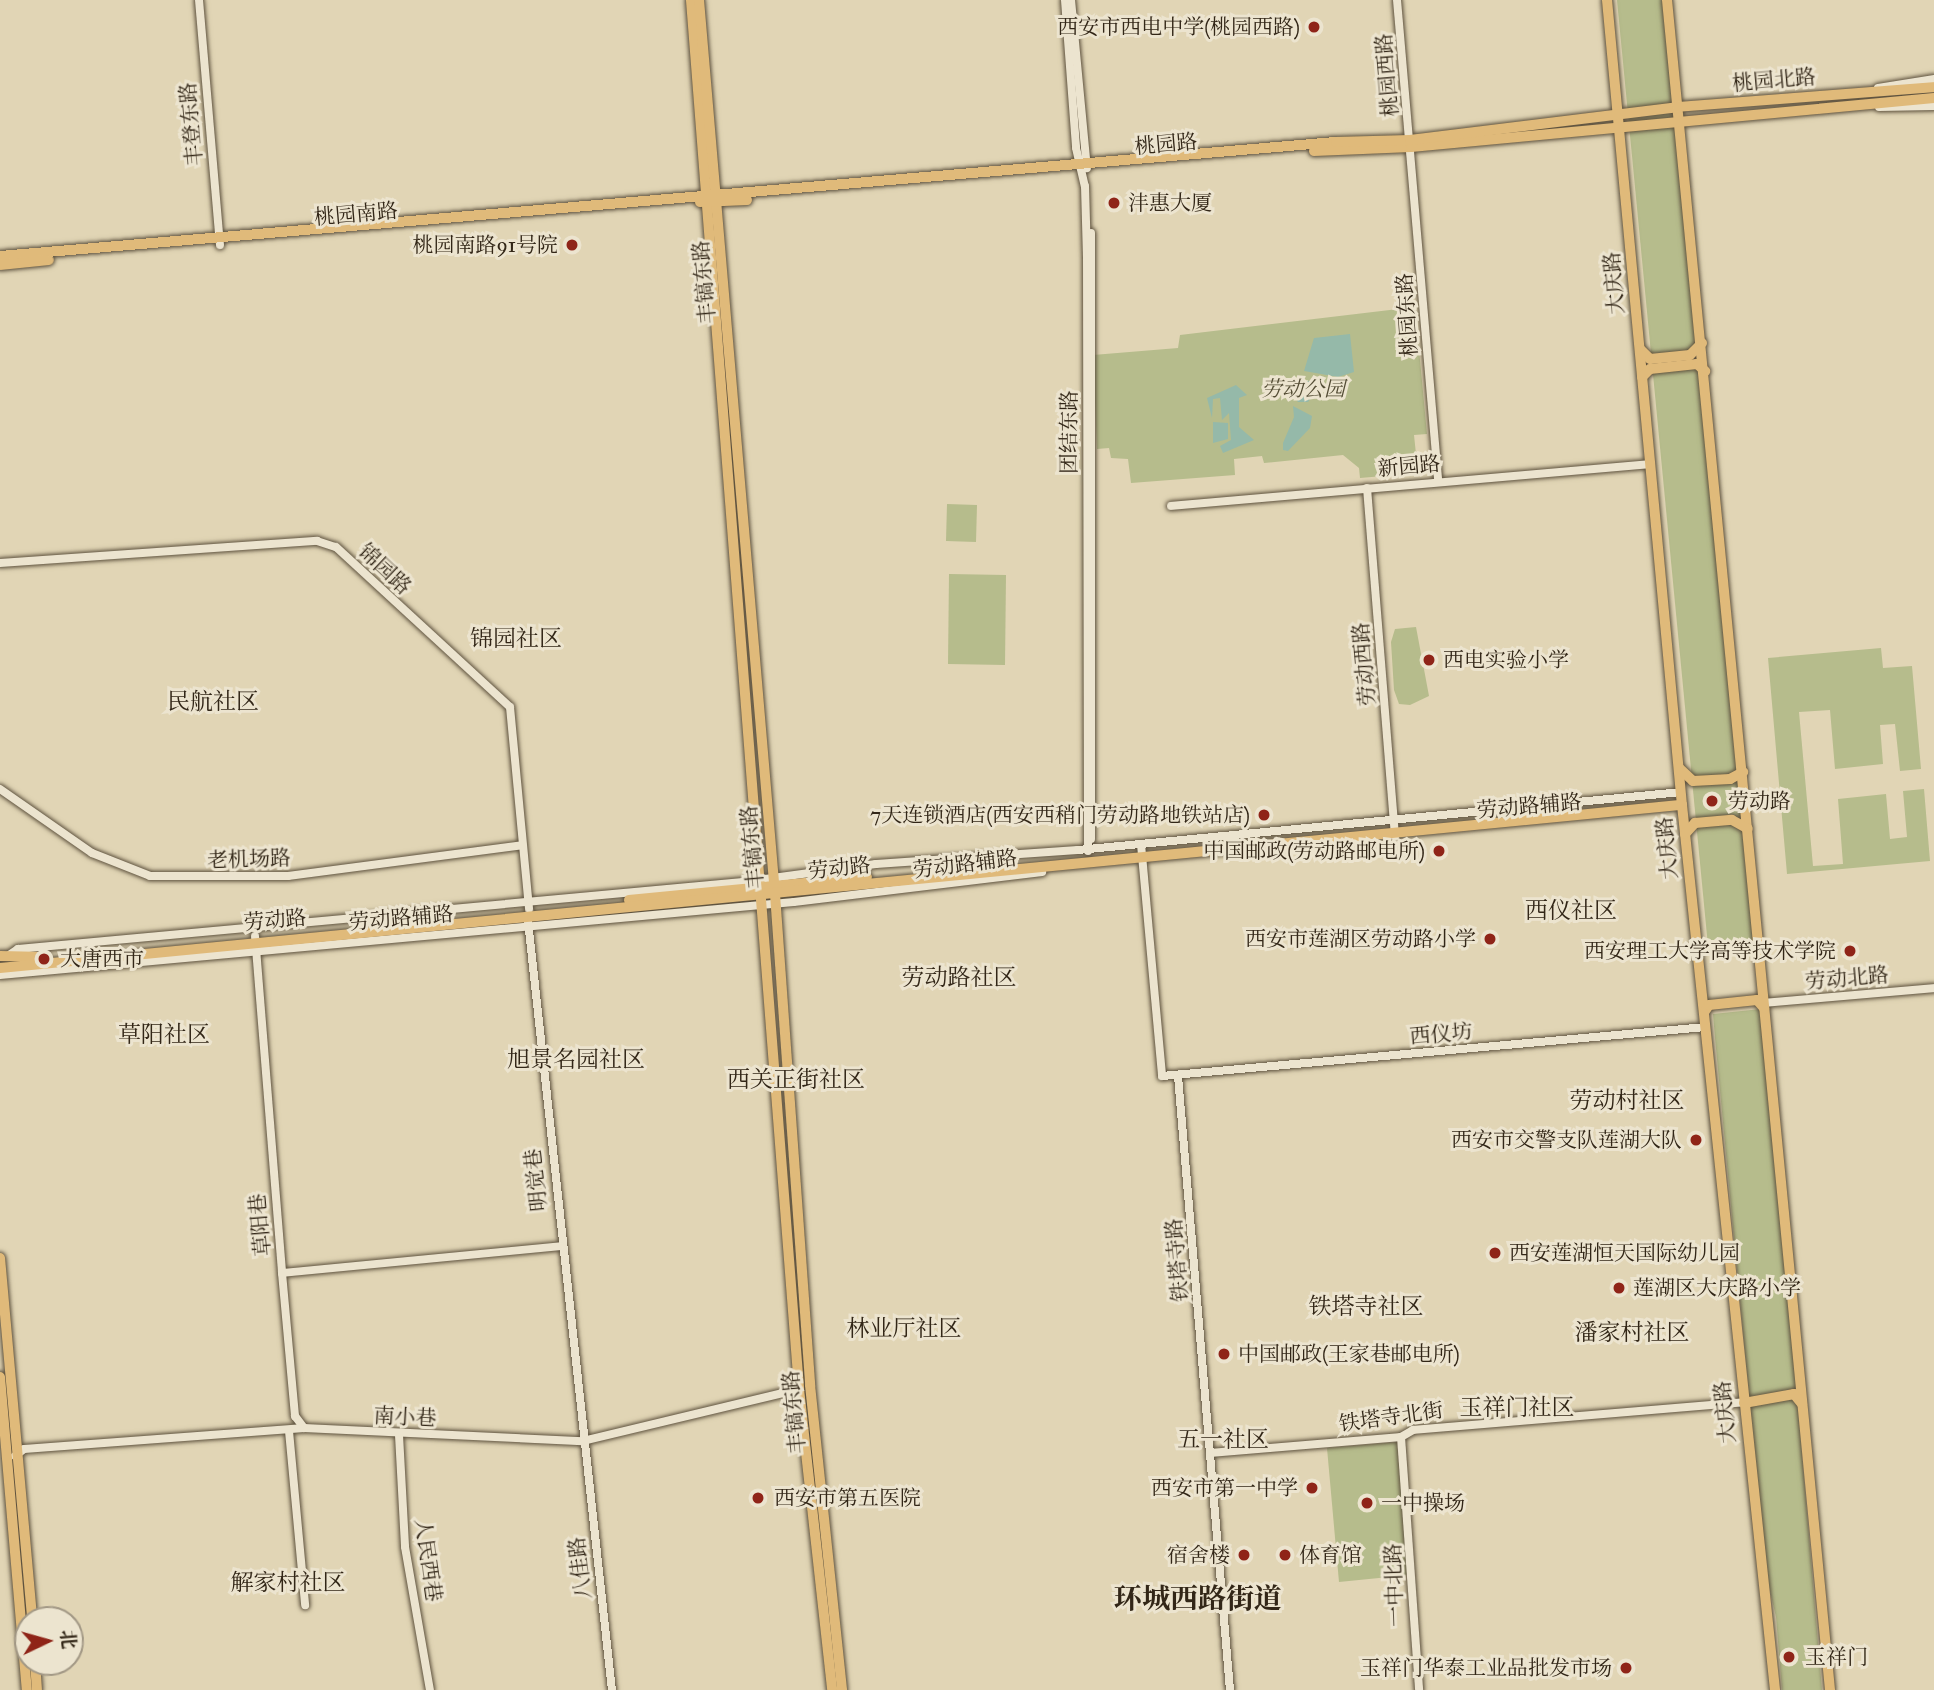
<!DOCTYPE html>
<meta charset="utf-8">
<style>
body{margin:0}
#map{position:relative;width:1934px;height:1690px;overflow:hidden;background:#e1d5b5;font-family:"IM FELL Great Primer","Noto Serif SC",serif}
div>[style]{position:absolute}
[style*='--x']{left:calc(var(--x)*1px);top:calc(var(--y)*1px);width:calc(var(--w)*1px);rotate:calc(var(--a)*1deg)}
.green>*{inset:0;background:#b6bc8c}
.water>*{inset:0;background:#95b9a9}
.roads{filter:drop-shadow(0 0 2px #5e523e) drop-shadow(0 0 2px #5e523e)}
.minor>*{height:8px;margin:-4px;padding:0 4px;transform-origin:4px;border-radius:4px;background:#ece4cf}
.major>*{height:10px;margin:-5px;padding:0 5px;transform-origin:5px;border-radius:5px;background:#e0ba7a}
.dots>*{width:19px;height:19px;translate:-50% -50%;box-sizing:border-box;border:4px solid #ece4cf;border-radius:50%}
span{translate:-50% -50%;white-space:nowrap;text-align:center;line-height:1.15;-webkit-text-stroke:6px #ece4cf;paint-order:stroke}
.poi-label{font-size:21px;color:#322617}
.right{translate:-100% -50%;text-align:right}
.left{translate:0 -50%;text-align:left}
.street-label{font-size:21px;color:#322617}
.park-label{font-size:21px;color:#534c34;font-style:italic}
.neighbourhood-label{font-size:23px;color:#322617}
.district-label{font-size:28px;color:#322617;font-weight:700}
.north{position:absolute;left:14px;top:1606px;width:70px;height:70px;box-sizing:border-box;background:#ece4cf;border:2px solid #a29885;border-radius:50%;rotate:85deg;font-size:19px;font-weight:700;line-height:28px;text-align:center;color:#322617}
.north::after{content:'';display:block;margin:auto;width:24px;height:32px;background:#8f2418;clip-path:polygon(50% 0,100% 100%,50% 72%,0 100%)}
</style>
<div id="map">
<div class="green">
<div style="clip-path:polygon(1617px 0,1663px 0,1754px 942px,1708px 946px)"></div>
<div style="clip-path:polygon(1415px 307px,1427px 434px,1414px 435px,1418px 473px,1360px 478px,1359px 468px,1343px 455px,1264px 463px,1262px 456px,1234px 459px,1235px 475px,1131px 483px,1128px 459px,1111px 458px,1109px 448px,1097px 449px,1093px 355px,1178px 348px,1180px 335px)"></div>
<div style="clip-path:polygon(947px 504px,977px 505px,976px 542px,946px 541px)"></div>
<div style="clip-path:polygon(949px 574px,1006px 575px,1005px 665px,948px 664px)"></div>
<div style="clip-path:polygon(1416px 627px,1429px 696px,1410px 705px,1399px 704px,1394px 690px,1391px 642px,1395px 629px)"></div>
<div style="clip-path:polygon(1881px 648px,1883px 668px,1912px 666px,1921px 769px,1900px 771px,1895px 724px,1880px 725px,1883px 764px,1835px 769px,1830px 710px,1799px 712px,1813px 866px,1843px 864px,1838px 799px,1886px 794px,1890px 839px,1907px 837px,1903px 791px,1924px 789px,1930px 861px,1787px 874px,1768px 658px)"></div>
<div style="clip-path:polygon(1761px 1009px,1797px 1395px,1822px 1690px,1782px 1690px,1776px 1617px,1766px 1574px,1715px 1038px,1713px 1014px)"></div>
<div style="clip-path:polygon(1397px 1442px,1409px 1575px,1339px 1582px,1327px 1448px)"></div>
</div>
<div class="water">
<div style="clip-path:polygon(1350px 334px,1354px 372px,1338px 377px,1304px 371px,1314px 338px)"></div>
<div style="clip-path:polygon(1304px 380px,1321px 384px,1308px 402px,1298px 402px,1294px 396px)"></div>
<div style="clip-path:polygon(1236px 385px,1247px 395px,1239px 398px,1239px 427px,1254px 440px,1223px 453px,1220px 446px,1231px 440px,1229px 413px,1222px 420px,1220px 398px,1213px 399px,1212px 418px,1207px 398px)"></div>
<div style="clip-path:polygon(1293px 406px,1312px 416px,1310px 428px,1288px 451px,1283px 450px,1283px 443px,1294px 417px)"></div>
<div style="clip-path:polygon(1213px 422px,1228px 423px,1228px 439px,1213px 443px)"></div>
</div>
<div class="roads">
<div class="minor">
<div style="--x:199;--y:0;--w:246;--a:85.1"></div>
<div style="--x:1065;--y:0;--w:148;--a:85.7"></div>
<div style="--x:1076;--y:148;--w:39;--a:77"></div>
<div style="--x:1085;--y:186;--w:73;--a:88.4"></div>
<div style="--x:1087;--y:259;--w:592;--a:89.9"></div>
<div style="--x:1071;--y:0;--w:169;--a:84.6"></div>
<div style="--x:1397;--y:0;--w:483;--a:85.1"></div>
<div style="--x:1878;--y:88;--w:57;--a:-9.1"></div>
<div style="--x:1879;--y:107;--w:55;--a:-1"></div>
<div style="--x:1091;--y:233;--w:606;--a:90"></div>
<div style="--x:1367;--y:488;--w:350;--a:85.4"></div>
<div style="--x:1171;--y:506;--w:481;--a:-5"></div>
<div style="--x:0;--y:563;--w:318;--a:-4"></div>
<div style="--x:317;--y:541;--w:20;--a:18"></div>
<div style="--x:336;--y:547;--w:236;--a:42.6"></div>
<div style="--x:510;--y:707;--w:203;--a:84.6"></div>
<div style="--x:0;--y:789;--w:112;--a:34.8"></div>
<div style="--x:92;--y:853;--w:62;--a:21.6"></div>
<div style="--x:150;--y:876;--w:138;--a:0"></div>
<div style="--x:288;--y:876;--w:236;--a:-7.5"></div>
<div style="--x:1141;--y:844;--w:233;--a:84.8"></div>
<div style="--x:1162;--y:1076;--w:546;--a:-5.15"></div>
<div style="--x:528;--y:921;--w:774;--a:83.77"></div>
<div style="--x:255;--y:936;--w:338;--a:85.4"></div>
<div style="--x:282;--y:1273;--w:279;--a:-5.5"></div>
<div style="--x:9;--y:955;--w:11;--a:-34"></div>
<div style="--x:18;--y:949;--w:728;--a:-5.28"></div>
<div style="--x:743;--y:882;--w:134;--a:-7.7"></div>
<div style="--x:876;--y:864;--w:202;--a:-4"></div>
<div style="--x:1078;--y:850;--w:606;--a:-5.49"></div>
<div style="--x:0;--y:975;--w:797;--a:-5.25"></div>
<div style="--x:794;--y:902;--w:250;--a:-6.9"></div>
<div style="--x:1764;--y:1003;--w:171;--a:-5"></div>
<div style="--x:1178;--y:1076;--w:616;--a:85.16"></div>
<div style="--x:282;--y:1273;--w:144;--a:84.8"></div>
<div style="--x:295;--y:1416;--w:15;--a:53"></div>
<div style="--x:289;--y:1431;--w:175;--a:84.7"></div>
<div style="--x:399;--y:1435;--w:112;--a:86.9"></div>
<div style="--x:405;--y:1547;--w:145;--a:80.1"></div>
<div style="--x:1401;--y:1437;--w:254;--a:85.9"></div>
<div style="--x:1210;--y:1453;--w:192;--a:-4.8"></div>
<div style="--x:1401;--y:1437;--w:14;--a:-30"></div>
<div style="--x:1413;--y:1430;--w:331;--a:-4.8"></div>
<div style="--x:15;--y:1456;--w:11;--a:-38"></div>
<div style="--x:24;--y:1449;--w:281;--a:-4.3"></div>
<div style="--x:304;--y:1428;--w:279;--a:2.7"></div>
<div style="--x:583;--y:1441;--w:222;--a:-13.5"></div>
</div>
<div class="major">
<div style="--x:691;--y:0;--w:1393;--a:85.55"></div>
<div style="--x:799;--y:1389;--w:303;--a:83.7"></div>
<div style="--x:699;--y:0;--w:897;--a:85.14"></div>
<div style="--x:775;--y:894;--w:492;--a:85.9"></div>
<div style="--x:810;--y:1385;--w:307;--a:84"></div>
<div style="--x:1607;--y:0;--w:808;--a:84.68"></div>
<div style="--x:1682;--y:805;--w:890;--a:84"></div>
<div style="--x:1667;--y:0;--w:1698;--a:84.49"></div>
<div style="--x:1314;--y:151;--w:97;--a:-2.4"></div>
<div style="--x:1411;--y:147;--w:525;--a:-5.35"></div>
<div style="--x:700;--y:202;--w:47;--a:-2.4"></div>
<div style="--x:0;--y:256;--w:1341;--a:-4.88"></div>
<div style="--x:1336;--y:142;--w:74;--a:-1.5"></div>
<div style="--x:1410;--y:140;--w:269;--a:-7"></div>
<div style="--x:1677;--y:107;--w:258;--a:-4.4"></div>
<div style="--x:0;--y:265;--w:49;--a:-5.8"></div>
<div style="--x:1640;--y:349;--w:14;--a:45"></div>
<div style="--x:1650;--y:359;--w:40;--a:-5.7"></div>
<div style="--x:1690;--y:355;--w:17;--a:-45"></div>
<div style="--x:1642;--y:377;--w:11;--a:-45"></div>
<div style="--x:1650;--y:369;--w:47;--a:-6.1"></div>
<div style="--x:1697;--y:364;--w:11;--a:41"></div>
<div style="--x:1679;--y:768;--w:19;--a:43"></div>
<div style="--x:1693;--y:781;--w:37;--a:-3"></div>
<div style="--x:1730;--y:779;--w:15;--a:-28"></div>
<div style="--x:1685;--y:834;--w:15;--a:-48"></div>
<div style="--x:1695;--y:823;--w:37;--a:-5"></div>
<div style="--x:1732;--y:820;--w:18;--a:29"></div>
<div style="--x:629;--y:900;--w:239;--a:-5.5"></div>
<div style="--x:0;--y:956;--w:45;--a:1.3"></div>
<div style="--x:0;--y:968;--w:1690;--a:-5.54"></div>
<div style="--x:1705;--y:1011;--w:7;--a:-56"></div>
<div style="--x:1709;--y:1005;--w:48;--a:-5.9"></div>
<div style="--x:1757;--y:1000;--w:11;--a:49"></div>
<div style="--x:0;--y:1258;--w:363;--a:84.9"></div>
<div style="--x:0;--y:1377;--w:314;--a:85.1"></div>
<div style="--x:1744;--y:1403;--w:51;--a:-10.2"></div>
<div style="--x:1794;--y:1394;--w:13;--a:51"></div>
<div style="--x:35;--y:1662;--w:28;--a:86"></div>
</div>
</div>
<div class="dots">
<div style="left:1314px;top:27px;background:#8f2418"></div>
<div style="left:1114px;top:203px;background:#8f2418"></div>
<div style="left:572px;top:245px;background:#8f2418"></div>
<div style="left:1429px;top:660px;background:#8f2418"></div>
<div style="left:1712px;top:801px;background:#8f2418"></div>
<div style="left:1264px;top:815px;background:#8f2418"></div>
<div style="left:1439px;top:851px;background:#8f2418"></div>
<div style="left:1490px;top:939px;background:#8f2418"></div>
<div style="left:1850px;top:951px;background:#8f2418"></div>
<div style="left:44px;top:959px;background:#8f2418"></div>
<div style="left:1696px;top:1140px;background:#8f2418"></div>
<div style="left:1495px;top:1253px;background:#8f2418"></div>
<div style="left:1619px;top:1288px;background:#8f2418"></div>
<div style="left:1224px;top:1354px;background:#8f2418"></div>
<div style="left:1312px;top:1488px;background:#8f2418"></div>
<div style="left:758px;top:1498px;background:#8f2418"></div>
<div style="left:1367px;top:1503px;background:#8f2418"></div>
<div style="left:1244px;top:1555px;background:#8f2418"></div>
<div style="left:1285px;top:1555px;background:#8f2418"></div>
<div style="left:1789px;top:1657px;background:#8f2418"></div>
<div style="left:1626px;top:1668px;background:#8f2418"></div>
</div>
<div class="poi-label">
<span class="right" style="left:1300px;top:27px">西安市西电中学(桃园西路)</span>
<span class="left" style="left:1128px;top:203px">沣惠大厦</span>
<span class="right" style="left:558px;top:245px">桃园南路91号院</span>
<span class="left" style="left:1443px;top:660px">西电实验小学</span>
<span class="left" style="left:1728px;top:801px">劳动路</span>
<span class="right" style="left:1250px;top:815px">7天连锁酒店(西安西稍门劳动路地铁站店)</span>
<span class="right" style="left:1425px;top:851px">中国邮政(劳动路邮电所)</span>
<span class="right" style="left:1476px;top:939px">西安市莲湖区劳动路小学</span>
<span class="right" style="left:1836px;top:951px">西安理工大学高等技术学院</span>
<span class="left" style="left:60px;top:959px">大唐西市</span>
<span class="right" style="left:1682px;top:1140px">西安市交警支队莲湖大队</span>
<span class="left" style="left:1509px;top:1253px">西安莲湖恒天国际幼儿园</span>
<span class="left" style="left:1633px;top:1288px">莲湖区大庆路小学</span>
<span class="left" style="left:1238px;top:1354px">中国邮政(王家巷邮电所)</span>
<span class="right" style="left:1298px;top:1488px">西安市第一中学</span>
<span class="left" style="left:774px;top:1498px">西安市第五医院</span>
<span class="left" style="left:1381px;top:1503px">一中操场</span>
<span class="right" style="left:1230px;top:1555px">宿舍楼</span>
<span class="left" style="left:1299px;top:1555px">体育馆</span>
<span class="left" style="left:1805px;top:1657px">玉祥门</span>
<span class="right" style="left:1612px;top:1668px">玉祥门华泰工业品批发市场</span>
</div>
<div class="street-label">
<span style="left:1387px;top:75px;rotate:-95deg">桃园西路</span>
<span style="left:1774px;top:80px;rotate:-5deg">桃园北路</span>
<span style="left:191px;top:124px;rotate:-95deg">丰登东路</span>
<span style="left:1166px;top:144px;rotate:-5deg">桃园路</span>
<span style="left:356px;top:214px;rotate:-5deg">桃园南路</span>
<span style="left:704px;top:282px;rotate:-95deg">丰镐东路</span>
<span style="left:1614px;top:283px;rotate:-95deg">大庆路</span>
<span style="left:1407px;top:315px;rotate:-94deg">桃园东路</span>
<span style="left:1069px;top:432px;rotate:-90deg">团结东路</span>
<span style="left:1409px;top:466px;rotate:-5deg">新园路</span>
<span style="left:385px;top:569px;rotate:43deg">锦园路</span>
<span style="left:1364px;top:664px;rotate:-95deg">劳动西路</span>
<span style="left:1529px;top:806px;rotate:-5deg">劳动路辅路</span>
<span style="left:752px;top:847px;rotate:-95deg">丰镐东路</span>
<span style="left:1667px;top:848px;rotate:-96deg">大庆路</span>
<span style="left:249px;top:859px;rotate:-2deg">老机场路</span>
<span style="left:965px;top:864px;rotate:-7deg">劳动路辅路</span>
<span style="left:839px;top:868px;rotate:-6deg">劳动路</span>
<span style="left:401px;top:918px;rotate:-5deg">劳动路辅路</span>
<span style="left:275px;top:920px;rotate:-5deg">劳动路</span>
<span style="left:1847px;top:978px;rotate:-5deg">劳动北路</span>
<span style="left:1441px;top:1034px;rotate:-5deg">西仪坊</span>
<span style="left:536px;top:1180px;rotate:-96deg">明觉巷</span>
<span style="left:260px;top:1225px;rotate:-95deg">草阳巷</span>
<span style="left:1177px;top:1260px;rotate:-95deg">铁塔寺路</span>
<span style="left:794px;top:1412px;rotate:-95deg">丰镐东路</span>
<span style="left:1725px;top:1412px;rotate:-96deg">大庆路</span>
<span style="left:405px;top:1417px;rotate:3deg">南小巷</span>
<span style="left:1391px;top:1417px;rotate:-8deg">铁塔寺北街</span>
<span style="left:428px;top:1560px;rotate:82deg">人民西巷</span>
<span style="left:580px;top:1568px;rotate:-97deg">八佳路</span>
<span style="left:1394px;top:1585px;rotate:-92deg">一中北路</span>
</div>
<div class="park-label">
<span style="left:1303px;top:389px">劳动公园</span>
</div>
<div class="neighbourhood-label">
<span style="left:516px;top:638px">锦园社区</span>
<span style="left:213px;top:701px">民航社区</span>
<span style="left:1571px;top:910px">西仪社区</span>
<span style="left:959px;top:977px">劳动路社区</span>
<span style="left:164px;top:1034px">草阳社区</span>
<span style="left:576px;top:1059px">旭景名园社区</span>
<span style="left:796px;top:1079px">西关正街社区</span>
<span style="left:1627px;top:1100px">劳动村社区</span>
<span style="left:1366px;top:1306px">铁塔寺社区</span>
<span style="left:904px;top:1328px">林业厅社区</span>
<span style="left:1632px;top:1332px">潘家村社区</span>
<span style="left:1517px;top:1407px">玉祥门社区</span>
<span style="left:1223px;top:1439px">五一社区</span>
<span style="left:288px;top:1582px">解家村社区</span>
</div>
<div class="district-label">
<span style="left:1198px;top:1599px">环城西路街道</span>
</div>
<div class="north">北</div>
</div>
